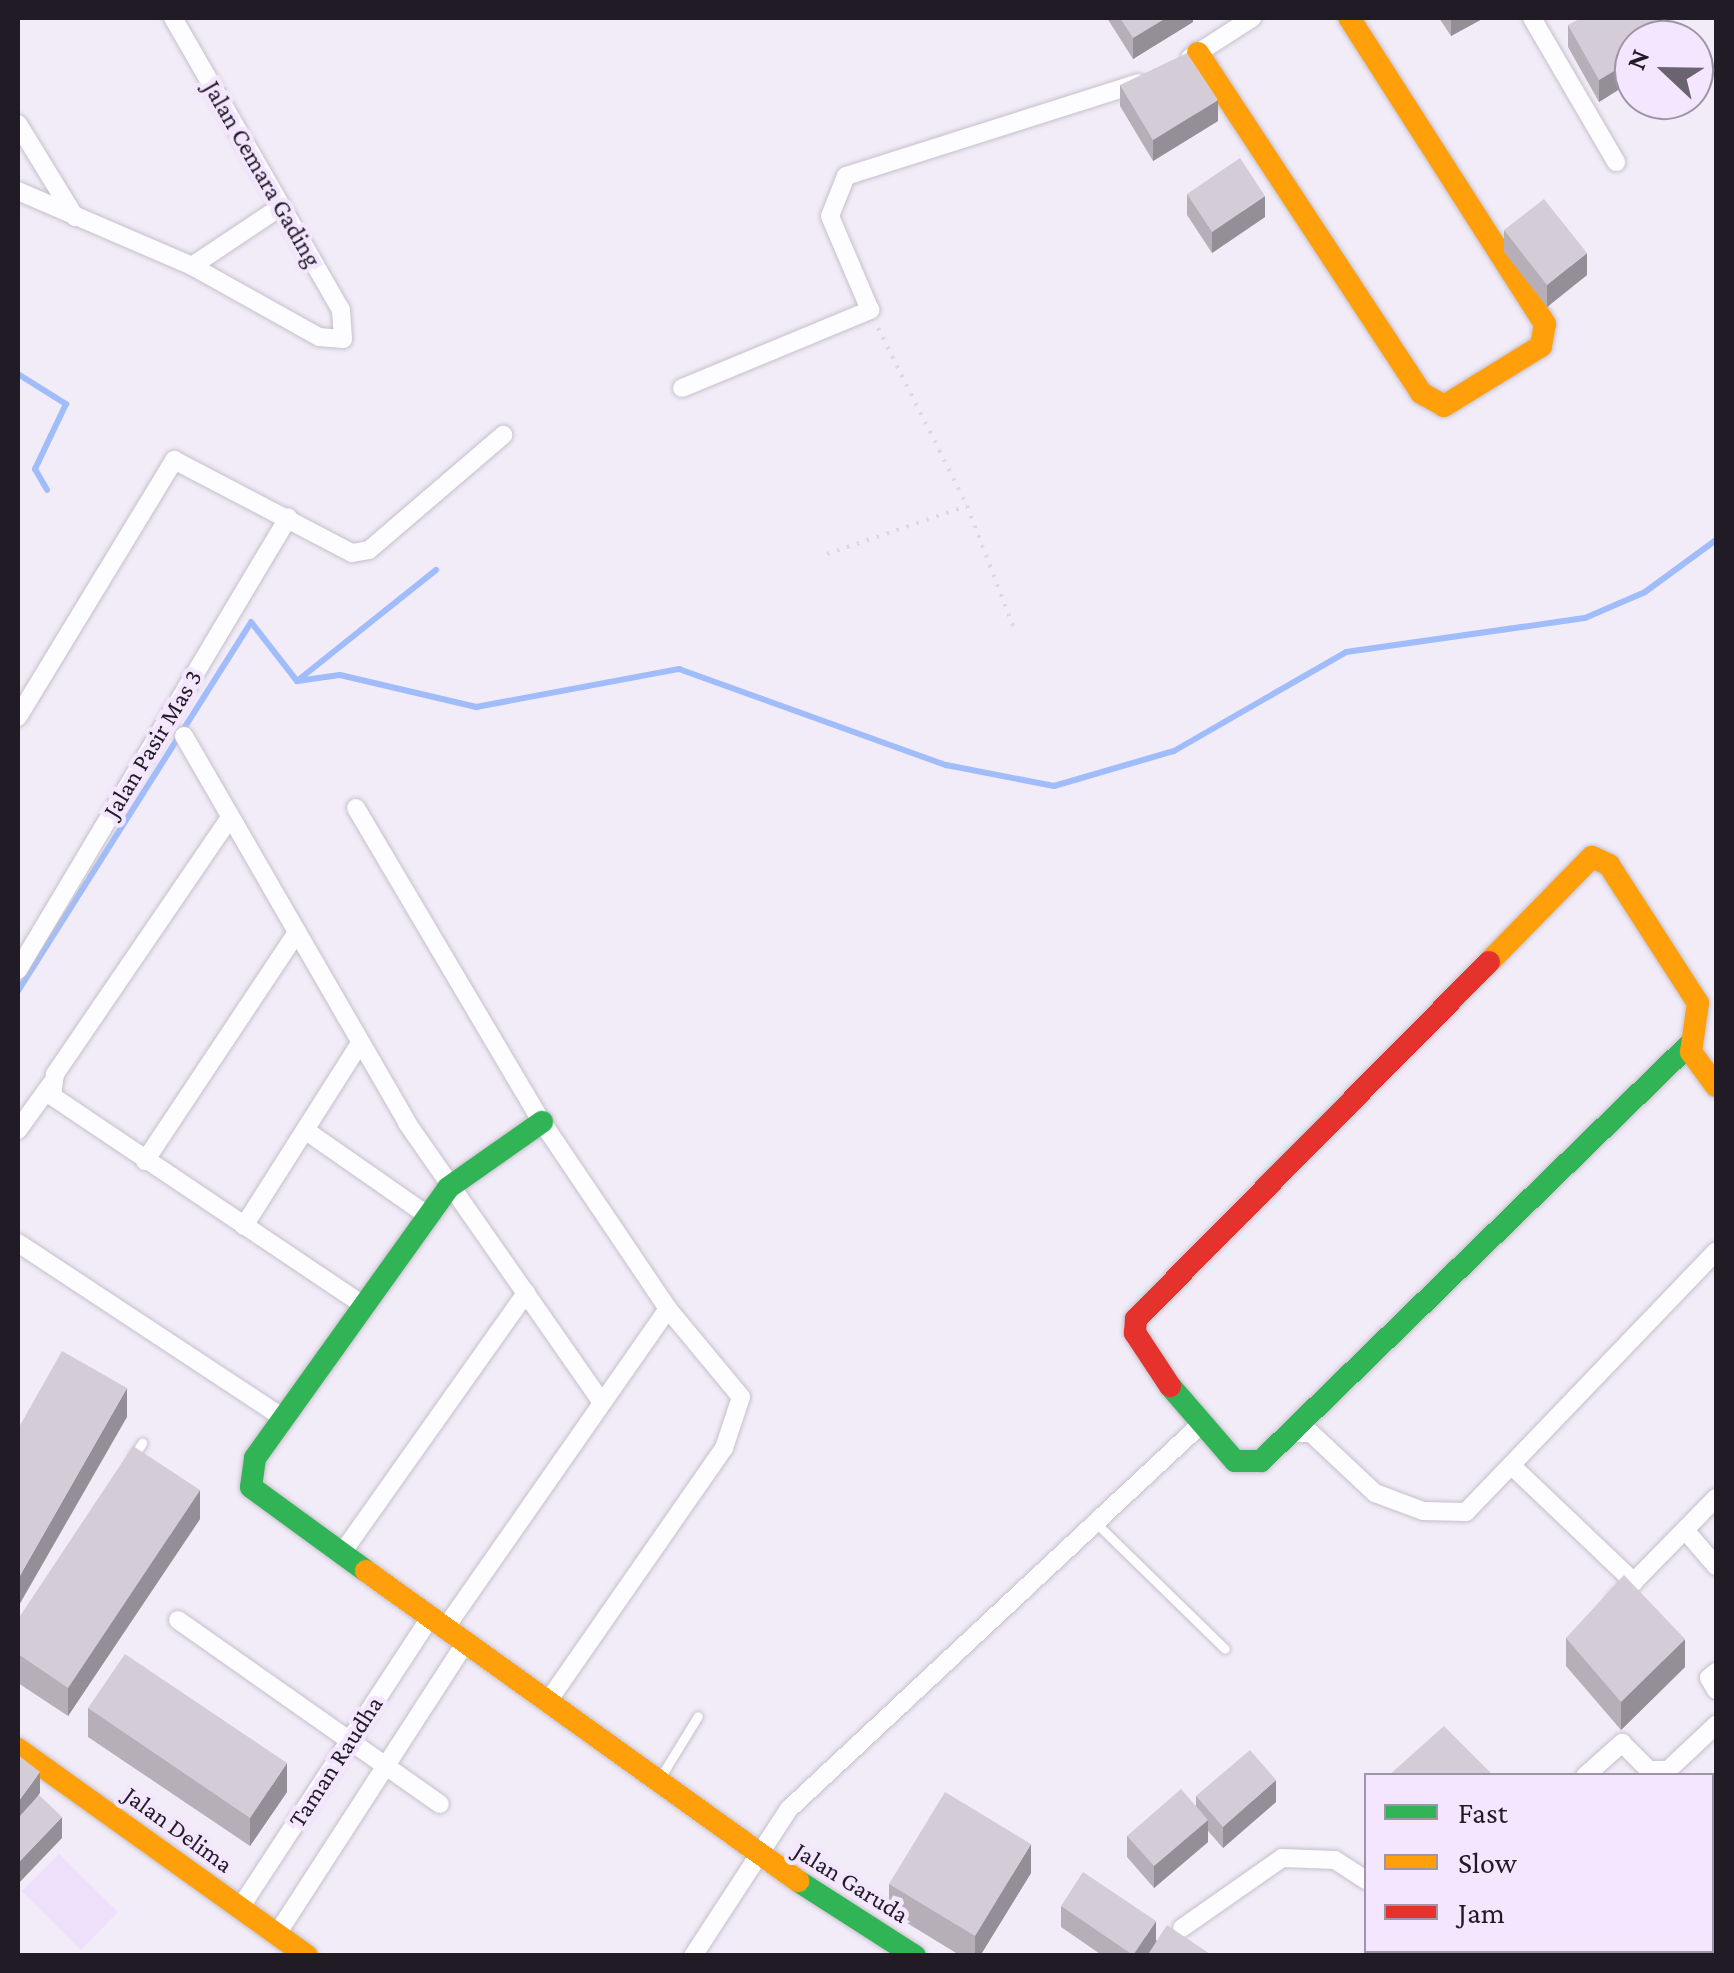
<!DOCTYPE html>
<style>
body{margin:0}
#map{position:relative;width:1734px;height:1973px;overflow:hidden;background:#f2ecf8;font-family:"Crimson Pro",serif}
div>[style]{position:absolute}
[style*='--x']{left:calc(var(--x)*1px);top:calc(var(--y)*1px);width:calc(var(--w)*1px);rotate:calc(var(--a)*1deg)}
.built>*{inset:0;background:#eee0fa}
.stream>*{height:6px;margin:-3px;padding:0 3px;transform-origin:3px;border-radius:3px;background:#a0bcfa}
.path>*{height:4px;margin-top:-2px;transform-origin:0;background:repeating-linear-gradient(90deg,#dcd9de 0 2.5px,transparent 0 10.5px)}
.roads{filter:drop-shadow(0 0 2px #c5c0cb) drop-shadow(0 0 2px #c5c0cb)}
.lane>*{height:9px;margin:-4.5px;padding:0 4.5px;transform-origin:4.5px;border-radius:4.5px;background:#fdfcfe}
.street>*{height:18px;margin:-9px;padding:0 9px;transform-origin:9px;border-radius:9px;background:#fdfcfe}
.fast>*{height:22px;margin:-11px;padding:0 11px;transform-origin:11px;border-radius:11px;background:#30b455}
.slow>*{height:22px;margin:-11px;padding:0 11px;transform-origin:11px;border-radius:11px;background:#ff9f0a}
.jam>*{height:22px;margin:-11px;padding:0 11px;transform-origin:11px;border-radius:11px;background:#e5322d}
.wall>*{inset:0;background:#b6afb8}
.shaded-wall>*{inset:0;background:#948f96}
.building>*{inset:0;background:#d4ccd6}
span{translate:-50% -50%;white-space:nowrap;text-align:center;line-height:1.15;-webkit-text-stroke:9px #f3e6fe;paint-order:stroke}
.street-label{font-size:25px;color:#211b26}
.frame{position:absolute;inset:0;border:20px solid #211b26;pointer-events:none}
.legend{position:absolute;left:1364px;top:1773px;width:350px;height:180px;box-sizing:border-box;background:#f3e6fe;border:2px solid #9f95a8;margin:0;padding:12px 18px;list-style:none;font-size:30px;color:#211b26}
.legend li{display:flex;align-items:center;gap:20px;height:50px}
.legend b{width:50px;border:2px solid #9f95a8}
.north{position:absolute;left:1614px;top:20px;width:100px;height:100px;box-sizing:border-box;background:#f3e6fe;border:2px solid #9f95a8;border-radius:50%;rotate:292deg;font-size:28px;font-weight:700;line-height:40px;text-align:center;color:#211b26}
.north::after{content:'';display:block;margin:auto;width:35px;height:45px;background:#6a6470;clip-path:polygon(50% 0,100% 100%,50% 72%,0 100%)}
</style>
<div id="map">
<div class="built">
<div style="clip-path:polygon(59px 1854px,118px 1912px,81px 1950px,22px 1891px)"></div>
</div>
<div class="stream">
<div style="--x:18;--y:374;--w:57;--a:32"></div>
<div style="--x:66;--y:404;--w:72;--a:115.5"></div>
<div style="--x:35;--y:469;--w:24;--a:60"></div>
<div style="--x:297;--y:681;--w:178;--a:-38.6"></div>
<div style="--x:18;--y:991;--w:436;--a:-57.7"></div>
<div style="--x:251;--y:622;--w:75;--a:52.1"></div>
<div style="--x:297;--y:681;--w:43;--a:-7.9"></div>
<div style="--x:340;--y:675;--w:140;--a:13.2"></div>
<div style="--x:476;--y:707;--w:207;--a:-10.6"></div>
<div style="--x:679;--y:669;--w:284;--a:19.8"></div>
<div style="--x:946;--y:765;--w:110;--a:11"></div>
<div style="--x:1054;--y:786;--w:125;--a:-16.3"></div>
<div style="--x:1174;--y:751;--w:198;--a:-29.9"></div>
<div style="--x:1346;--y:652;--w:241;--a:-8.1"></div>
<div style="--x:1585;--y:618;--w:65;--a:-23.4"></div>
<div style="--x:1645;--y:592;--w:88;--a:-36.2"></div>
</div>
<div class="path">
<div style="--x:878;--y:328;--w:199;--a:63.4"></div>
<div style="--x:967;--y:506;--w:134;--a:69"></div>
<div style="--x:827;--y:554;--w:148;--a:-18.9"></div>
</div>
<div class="roads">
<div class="lane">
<div style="--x:133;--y:1457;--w:17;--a:-57"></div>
<div style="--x:1098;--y:1525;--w:177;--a:44.3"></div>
<div style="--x:658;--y:1781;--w:76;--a:-58.4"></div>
</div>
<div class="street">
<div style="--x:1532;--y:18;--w:167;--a:59.7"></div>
<div style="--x:1190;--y:58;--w:74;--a:-32.8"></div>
<div style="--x:18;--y:124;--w:109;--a:58.5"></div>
<div style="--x:18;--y:191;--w:189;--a:23.3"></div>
<div style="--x:192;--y:266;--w:145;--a:29.2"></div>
<div style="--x:319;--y:337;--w:24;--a:5"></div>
<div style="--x:343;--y:339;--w:29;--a:-94"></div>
<div style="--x:341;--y:310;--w:337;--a:-119.9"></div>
<div style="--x:192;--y:266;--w:108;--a:-33.7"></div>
<div style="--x:682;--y:388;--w:204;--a:-22.5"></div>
<div style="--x:870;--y:310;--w:102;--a:-113.1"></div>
<div style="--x:830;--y:216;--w:43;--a:-68.2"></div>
<div style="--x:846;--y:176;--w:307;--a:-17.6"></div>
<div style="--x:18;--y:717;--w:301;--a:-58.7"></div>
<div style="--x:174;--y:460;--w:201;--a:27.6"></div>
<div style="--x:352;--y:553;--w:17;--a:-10"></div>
<div style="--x:369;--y:550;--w:177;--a:-40.6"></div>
<div style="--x:184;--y:736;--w:447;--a:60"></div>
<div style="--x:407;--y:1123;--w:338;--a:55.1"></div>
<div style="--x:356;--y:808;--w:365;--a:59.4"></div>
<div style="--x:542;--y:1122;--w:225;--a:56"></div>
<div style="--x:668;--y:1309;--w:114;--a:50.3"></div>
<div style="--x:741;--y:1397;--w:54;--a:108.4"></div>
<div style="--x:724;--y:1448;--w:305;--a:124.8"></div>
<div style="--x:229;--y:819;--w:309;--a:124.3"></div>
<div style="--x:55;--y:1074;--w:22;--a:98"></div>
<div style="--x:52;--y:1096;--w:375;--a:33.9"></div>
<div style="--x:18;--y:970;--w:527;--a:-59.15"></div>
<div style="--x:18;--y:1130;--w:57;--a:-54.3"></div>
<div style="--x:305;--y:1130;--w:149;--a:34.9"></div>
<div style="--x:145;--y:1161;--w:275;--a:-56.4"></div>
<div style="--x:244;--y:1226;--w:217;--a:-57.6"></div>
<div style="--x:18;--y:1243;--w:318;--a:33.4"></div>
<div style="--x:1289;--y:1433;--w:22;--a:0"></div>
<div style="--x:1311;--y:1433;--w:88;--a:43.2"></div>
<div style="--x:1375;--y:1493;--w:51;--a:20.6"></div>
<div style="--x:1423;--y:1511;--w:43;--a:1.3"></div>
<div style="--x:1466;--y:1512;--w:361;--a:-46.2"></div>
<div style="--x:1511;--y:1465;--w:170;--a:43.6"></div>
<div style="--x:1685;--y:1530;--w:48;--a:49.3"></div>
<div style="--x:342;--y:1553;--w:319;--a:-54.7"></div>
<div style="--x:1615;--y:1601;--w:144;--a:-45.6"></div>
<div style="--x:178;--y:1620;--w:320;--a:35.1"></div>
<div style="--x:446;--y:1627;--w:388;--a:-55.1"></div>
<div style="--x:1716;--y:1672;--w:9;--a:139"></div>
<div style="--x:1709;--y:1678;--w:14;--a:60"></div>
<div style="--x:1585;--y:1776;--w:50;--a:-41.7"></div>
<div style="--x:1622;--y:1743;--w:38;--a:45"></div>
<div style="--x:1649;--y:1770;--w:19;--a:0"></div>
<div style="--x:1668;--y:1770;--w:66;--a:-43.2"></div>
<div style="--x:240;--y:1908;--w:349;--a:-56.8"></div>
<div style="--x:1182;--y:1928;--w:122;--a:-35"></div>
<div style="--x:1282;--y:1858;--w:53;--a:2.2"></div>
<div style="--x:1335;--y:1860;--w:37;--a:33"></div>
<div style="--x:277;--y:1934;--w:348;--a:-57.1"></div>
<div style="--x:693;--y:1956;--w:176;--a:-56.9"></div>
<div style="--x:789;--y:1809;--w:560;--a:-43.05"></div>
<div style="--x:1380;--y:1956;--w:8;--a:-50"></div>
</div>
<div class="fast">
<div style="--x:1170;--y:1386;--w:99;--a:49.1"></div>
<div style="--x:1235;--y:1461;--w:26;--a:0"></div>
<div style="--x:1261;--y:1461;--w:600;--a:-44.19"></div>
<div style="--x:366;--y:1571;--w:142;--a:-143.9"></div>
<div style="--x:251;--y:1487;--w:29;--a:-82"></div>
<div style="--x:255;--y:1458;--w:332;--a:-54.4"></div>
<div style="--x:448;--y:1188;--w:115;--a:-35.1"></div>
<div style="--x:798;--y:1881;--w:139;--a:32.7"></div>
</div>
<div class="slow">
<div style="--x:1198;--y:53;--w:407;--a:56.7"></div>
<div style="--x:1421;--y:393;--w:26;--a:29"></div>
<div style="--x:1444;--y:406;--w:114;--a:-31.7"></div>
<div style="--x:1541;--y:346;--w:22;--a:-80"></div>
<div style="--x:1545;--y:324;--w:363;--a:-122.6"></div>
<div style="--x:1489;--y:962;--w:147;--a:-45.6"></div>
<div style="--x:1592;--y:857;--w:19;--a:25"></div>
<div style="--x:1609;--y:865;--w:164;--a:57.2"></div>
<div style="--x:1698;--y:1003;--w:49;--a:98.1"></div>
<div style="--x:1691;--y:1052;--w:42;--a:53.7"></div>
<div style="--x:366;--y:1571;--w:532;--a:35.66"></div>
<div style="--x:18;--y:1749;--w:355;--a:35.6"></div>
</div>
<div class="jam">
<div style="--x:1170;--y:1386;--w:64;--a:-123.4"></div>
<div style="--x:1135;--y:1333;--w:14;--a:-86"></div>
<div style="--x:1136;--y:1319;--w:502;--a:-45.32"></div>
</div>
</div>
<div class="wall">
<div style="clip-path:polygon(1107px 18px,1193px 18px,1193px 22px,1133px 59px)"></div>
<div style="clip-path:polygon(1439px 18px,1484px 18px,1451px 36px)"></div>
<div style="clip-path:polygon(1568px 25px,1669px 40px,1634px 40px,1634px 80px,1599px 102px,1568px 47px)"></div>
<div style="clip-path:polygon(1120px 85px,1218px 121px,1153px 161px,1120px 106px)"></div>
<div style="clip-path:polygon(1187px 194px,1265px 217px,1212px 253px,1187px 215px)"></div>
<div style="clip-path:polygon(1504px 230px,1587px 275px,1547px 307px,1504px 252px)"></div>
<div style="clip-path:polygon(200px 1519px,68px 1716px,18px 1683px,18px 1619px)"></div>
<div style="clip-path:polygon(1566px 1638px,1685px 1667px,1621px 1730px,1566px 1666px)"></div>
<div style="clip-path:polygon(88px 1708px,287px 1792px,250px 1846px,88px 1737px)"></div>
<div style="clip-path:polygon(1196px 1796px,1276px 1802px,1223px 1848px,1208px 1831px,1208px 1842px,1154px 1888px,1127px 1857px,1127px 1836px,1196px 1807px)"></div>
<div style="clip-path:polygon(1031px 1873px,980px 1956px,961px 1956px,889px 1912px,889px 1884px)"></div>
<div style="clip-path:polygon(1061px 1906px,1156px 1940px,1213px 1956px,1103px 1956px,1061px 1927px)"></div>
</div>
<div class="shaded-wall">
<div style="clip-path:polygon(1166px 18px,1193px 18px,1193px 22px,1133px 59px,1133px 38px)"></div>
<div style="clip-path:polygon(1451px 18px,1484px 18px,1451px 36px)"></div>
<div style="clip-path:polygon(1634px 59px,1634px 80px,1599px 102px,1599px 80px)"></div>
<div style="clip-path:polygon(1218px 100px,1218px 121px,1153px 161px,1153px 140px)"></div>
<div style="clip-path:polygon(1265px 196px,1265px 217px,1212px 253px,1212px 232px)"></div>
<div style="clip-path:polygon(1587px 253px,1587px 275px,1547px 307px,1547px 285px)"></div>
<div style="clip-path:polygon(127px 1388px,127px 1417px,18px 1607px,18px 1579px)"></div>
<div style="clip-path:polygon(200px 1490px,200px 1519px,68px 1716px,68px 1688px)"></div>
<div style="clip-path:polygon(1685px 1639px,1685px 1667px,1621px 1730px,1621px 1702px)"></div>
<div style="clip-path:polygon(287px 1763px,287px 1792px,250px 1846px,250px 1818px)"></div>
<div style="clip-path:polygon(40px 1772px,40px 1793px,18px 1824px,18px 1802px)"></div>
<div style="clip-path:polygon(1276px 1780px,1276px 1802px,1223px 1848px,1223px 1827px)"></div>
<div style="clip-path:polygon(62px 1817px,62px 1838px,18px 1884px,18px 1863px)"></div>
<div style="clip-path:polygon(1208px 1820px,1208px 1842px,1154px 1888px,1154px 1866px)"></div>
<div style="clip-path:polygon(1031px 1844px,1031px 1873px,980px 1956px,975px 1956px,975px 1936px)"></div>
<div style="clip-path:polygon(1156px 1921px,1156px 1943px,1148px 1956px,1133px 1956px)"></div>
</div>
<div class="building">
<div style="clip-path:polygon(1120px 18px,1166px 18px,1133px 38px)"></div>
<div style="clip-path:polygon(1581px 18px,1660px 18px,1669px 37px,1664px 40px,1634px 40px,1634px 59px,1599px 80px,1568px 25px)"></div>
<div style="clip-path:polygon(1187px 53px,1218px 100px,1153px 140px,1120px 85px)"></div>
<div style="clip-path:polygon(1240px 158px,1265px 196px,1212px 232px,1187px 194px)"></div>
<div style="clip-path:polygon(1544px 199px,1587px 253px,1547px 285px,1504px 230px)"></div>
<div style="clip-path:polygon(62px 1351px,127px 1388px,18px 1579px,18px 1429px)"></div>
<div style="clip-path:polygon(133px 1446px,200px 1490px,68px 1688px,18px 1654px,18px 1619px)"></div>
<div style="clip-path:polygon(1624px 1575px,1685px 1639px,1621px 1702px,1566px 1638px)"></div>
<div style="clip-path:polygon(125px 1654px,287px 1763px,250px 1818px,88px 1708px)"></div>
<div style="clip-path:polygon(1444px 1726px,1491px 1773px,1488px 1776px,1388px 1776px)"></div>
<div style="clip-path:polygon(1250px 1750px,1276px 1780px,1223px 1827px,1196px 1796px)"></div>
<div style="clip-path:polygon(18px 1755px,40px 1772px,18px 1802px)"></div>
<div style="clip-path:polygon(1181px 1789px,1208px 1820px,1154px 1866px,1127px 1836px)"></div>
<div style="clip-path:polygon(945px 1792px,1031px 1844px,975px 1936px,889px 1884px)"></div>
<div style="clip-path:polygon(39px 1795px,62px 1817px,18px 1863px,18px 1818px)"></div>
<div style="clip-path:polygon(1083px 1872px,1156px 1921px,1133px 1955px,1061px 1906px)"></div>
<div style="clip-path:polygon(1167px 1925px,1213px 1956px,1147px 1956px)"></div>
</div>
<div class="street-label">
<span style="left:262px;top:174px;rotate:60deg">Jalan Cemara Gading</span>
<span style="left:153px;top:744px;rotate:-59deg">Jalan Pasir Mas 3</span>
<span style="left:336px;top:1762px;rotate:-57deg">Taman Raudha</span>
<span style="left:178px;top:1830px;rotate:36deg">Jalan Delima</span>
<span style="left:851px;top:1883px;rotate:32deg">Jalan Garuda</span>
</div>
<div class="frame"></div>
<ul class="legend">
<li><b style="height:12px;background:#30b455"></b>Fast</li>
<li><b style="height:12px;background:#ff9f0a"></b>Slow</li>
<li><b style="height:12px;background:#e5322d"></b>Jam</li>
</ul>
<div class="north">N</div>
</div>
